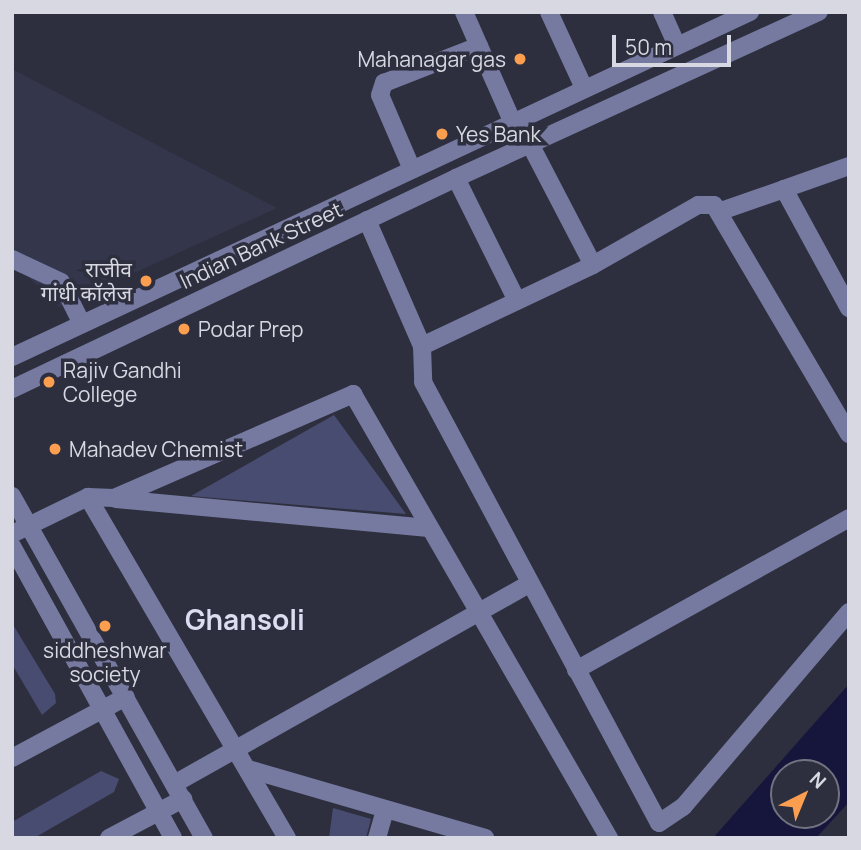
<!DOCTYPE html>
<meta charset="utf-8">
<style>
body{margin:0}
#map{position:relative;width:861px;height:850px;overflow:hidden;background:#2e2f3e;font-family:Manrope,"Noto Sans Devanagari",sans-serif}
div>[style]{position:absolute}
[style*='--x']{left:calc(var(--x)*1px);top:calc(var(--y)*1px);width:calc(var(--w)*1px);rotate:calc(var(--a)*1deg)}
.built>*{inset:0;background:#34364b}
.green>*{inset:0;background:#494c71}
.water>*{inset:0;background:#16153c}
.minor>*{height:18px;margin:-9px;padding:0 9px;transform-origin:9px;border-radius:9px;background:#767aa1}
.dots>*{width:19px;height:19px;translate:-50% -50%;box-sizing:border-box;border:4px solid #2e2f3e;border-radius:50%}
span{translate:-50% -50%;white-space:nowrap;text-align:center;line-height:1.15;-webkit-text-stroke:7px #2e2f3e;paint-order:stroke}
.poi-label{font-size:21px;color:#d7d8e2}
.right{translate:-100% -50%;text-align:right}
.left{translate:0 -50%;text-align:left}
.street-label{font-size:21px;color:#d7d8e2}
.district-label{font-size:28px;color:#dbddf1;font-weight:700}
.frame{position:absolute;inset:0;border:14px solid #d7d8e2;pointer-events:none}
.north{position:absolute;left:770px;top:759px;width:70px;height:70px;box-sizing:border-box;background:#2e2f3e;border:2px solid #727380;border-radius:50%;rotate:43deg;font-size:19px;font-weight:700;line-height:28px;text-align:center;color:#d7d8e2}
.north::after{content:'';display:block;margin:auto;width:24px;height:32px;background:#fb9e50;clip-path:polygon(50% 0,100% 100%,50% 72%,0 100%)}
.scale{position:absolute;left:612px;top:35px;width:119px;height:32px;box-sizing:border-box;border:4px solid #d7d8e2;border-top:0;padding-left:9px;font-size:21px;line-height:24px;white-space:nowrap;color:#d7d8e2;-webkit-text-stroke:5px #2e2f3e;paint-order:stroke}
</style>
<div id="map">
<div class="built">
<div style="clip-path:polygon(12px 69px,277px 208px,59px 307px,12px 261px)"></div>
</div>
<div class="green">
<div style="clip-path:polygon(334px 415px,406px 514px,191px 496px)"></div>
<div style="clip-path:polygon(12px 623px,55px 694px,56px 703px,42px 715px,12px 664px)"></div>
<div style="clip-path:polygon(101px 771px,119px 779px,114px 792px,34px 838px,12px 838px,12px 822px)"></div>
<div style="clip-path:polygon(333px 808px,371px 819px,366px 838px,329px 838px)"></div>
</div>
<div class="water">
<div style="clip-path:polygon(evenodd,849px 684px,849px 802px,816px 838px,713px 838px,849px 684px,784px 773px,826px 773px,826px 815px,784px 815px,784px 773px)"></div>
</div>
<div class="minor">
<div style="--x:464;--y:12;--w:119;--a:66.2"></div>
<div style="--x:512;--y:121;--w:29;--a:52"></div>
<div style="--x:530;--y:144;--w:136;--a:62.5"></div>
<div style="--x:549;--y:12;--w:84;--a:65.3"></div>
<div style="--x:662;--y:12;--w:37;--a:66"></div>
<div style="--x:411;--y:167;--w:78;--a:-113.3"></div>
<div style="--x:380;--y:95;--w:13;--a:-72"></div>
<div style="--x:384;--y:83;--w:102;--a:-21.3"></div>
<div style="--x:456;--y:178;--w:137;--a:63.6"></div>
<div style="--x:784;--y:189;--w:69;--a:-19.5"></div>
<div style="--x:721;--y:211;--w:67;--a:-19.2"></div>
<div style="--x:784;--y:189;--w:136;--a:61.4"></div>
<div style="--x:367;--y:220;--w:137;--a:66.4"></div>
<div style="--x:422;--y:346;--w:36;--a:88"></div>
<div style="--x:423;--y:382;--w:500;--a:61.85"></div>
<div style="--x:659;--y:823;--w:29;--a:-34"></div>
<div style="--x:683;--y:807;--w:256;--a:-49.6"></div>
<div style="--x:12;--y:259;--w:54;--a:25.1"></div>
<div style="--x:61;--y:282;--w:47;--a:63.4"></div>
<div style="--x:422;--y:346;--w:189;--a:-25.3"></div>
<div style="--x:593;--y:265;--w:121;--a:-29.7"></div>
<div style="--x:698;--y:205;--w:16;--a:0"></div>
<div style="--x:714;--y:205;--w:266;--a:59.5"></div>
<div style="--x:12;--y:357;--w:815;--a:-25.06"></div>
<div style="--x:12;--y:389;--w:492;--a:-25.4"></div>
<div style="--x:456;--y:178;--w:399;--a:-24.6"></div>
<div style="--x:12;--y:496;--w:392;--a:60.7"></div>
<div style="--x:116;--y:499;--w:314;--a:5.3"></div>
<div style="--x:12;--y:534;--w:85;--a:-26"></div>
<div style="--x:12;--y:546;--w:333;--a:61.1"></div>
<div style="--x:576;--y:670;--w:312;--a:-29.1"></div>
<div style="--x:12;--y:758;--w:129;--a:-28.2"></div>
<div style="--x:248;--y:769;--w:247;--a:16.2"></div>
<div style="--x:174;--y:784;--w:407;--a:-29.4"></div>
<div style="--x:109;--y:838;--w:84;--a:-27.8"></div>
<div style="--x:287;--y:838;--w:395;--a:-120.3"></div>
<div style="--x:88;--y:497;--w:26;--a:2"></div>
<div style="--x:114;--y:498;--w:261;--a:-23.5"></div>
<div style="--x:353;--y:394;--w:513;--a:60.03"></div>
<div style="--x:377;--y:838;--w:29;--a:-74"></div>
</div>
<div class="dots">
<div style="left:520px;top:59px;background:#fb9e50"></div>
<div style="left:442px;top:134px;background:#fb9e50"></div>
<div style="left:146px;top:281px;background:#fb9e50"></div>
<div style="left:184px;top:329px;background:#fb9e50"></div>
<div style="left:49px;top:382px;background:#fb9e50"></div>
<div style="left:55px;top:449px;background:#fb9e50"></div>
<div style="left:105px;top:626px;background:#fb9e50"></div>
</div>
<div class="poi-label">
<span class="right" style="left:506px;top:59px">Mahanagar gas</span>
<span class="left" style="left:456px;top:134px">Yes Bank</span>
<span class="right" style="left:132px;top:281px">राजीव<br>गांधी कॉलेज</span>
<span class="left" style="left:198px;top:329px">Podar Prep</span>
<span class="left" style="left:63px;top:382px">Rajiv Gandhi<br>College</span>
<span class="left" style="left:69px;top:449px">Mahadev Chemist</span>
<span style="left:105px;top:662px">siddheshwar<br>society</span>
</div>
<div class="street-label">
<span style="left:261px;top:245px;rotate:-25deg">Indian Bank Street</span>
</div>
<div class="district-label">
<span style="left:245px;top:619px">Ghansoli</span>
</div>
<div class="frame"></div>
<div class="north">N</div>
<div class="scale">50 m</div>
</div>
